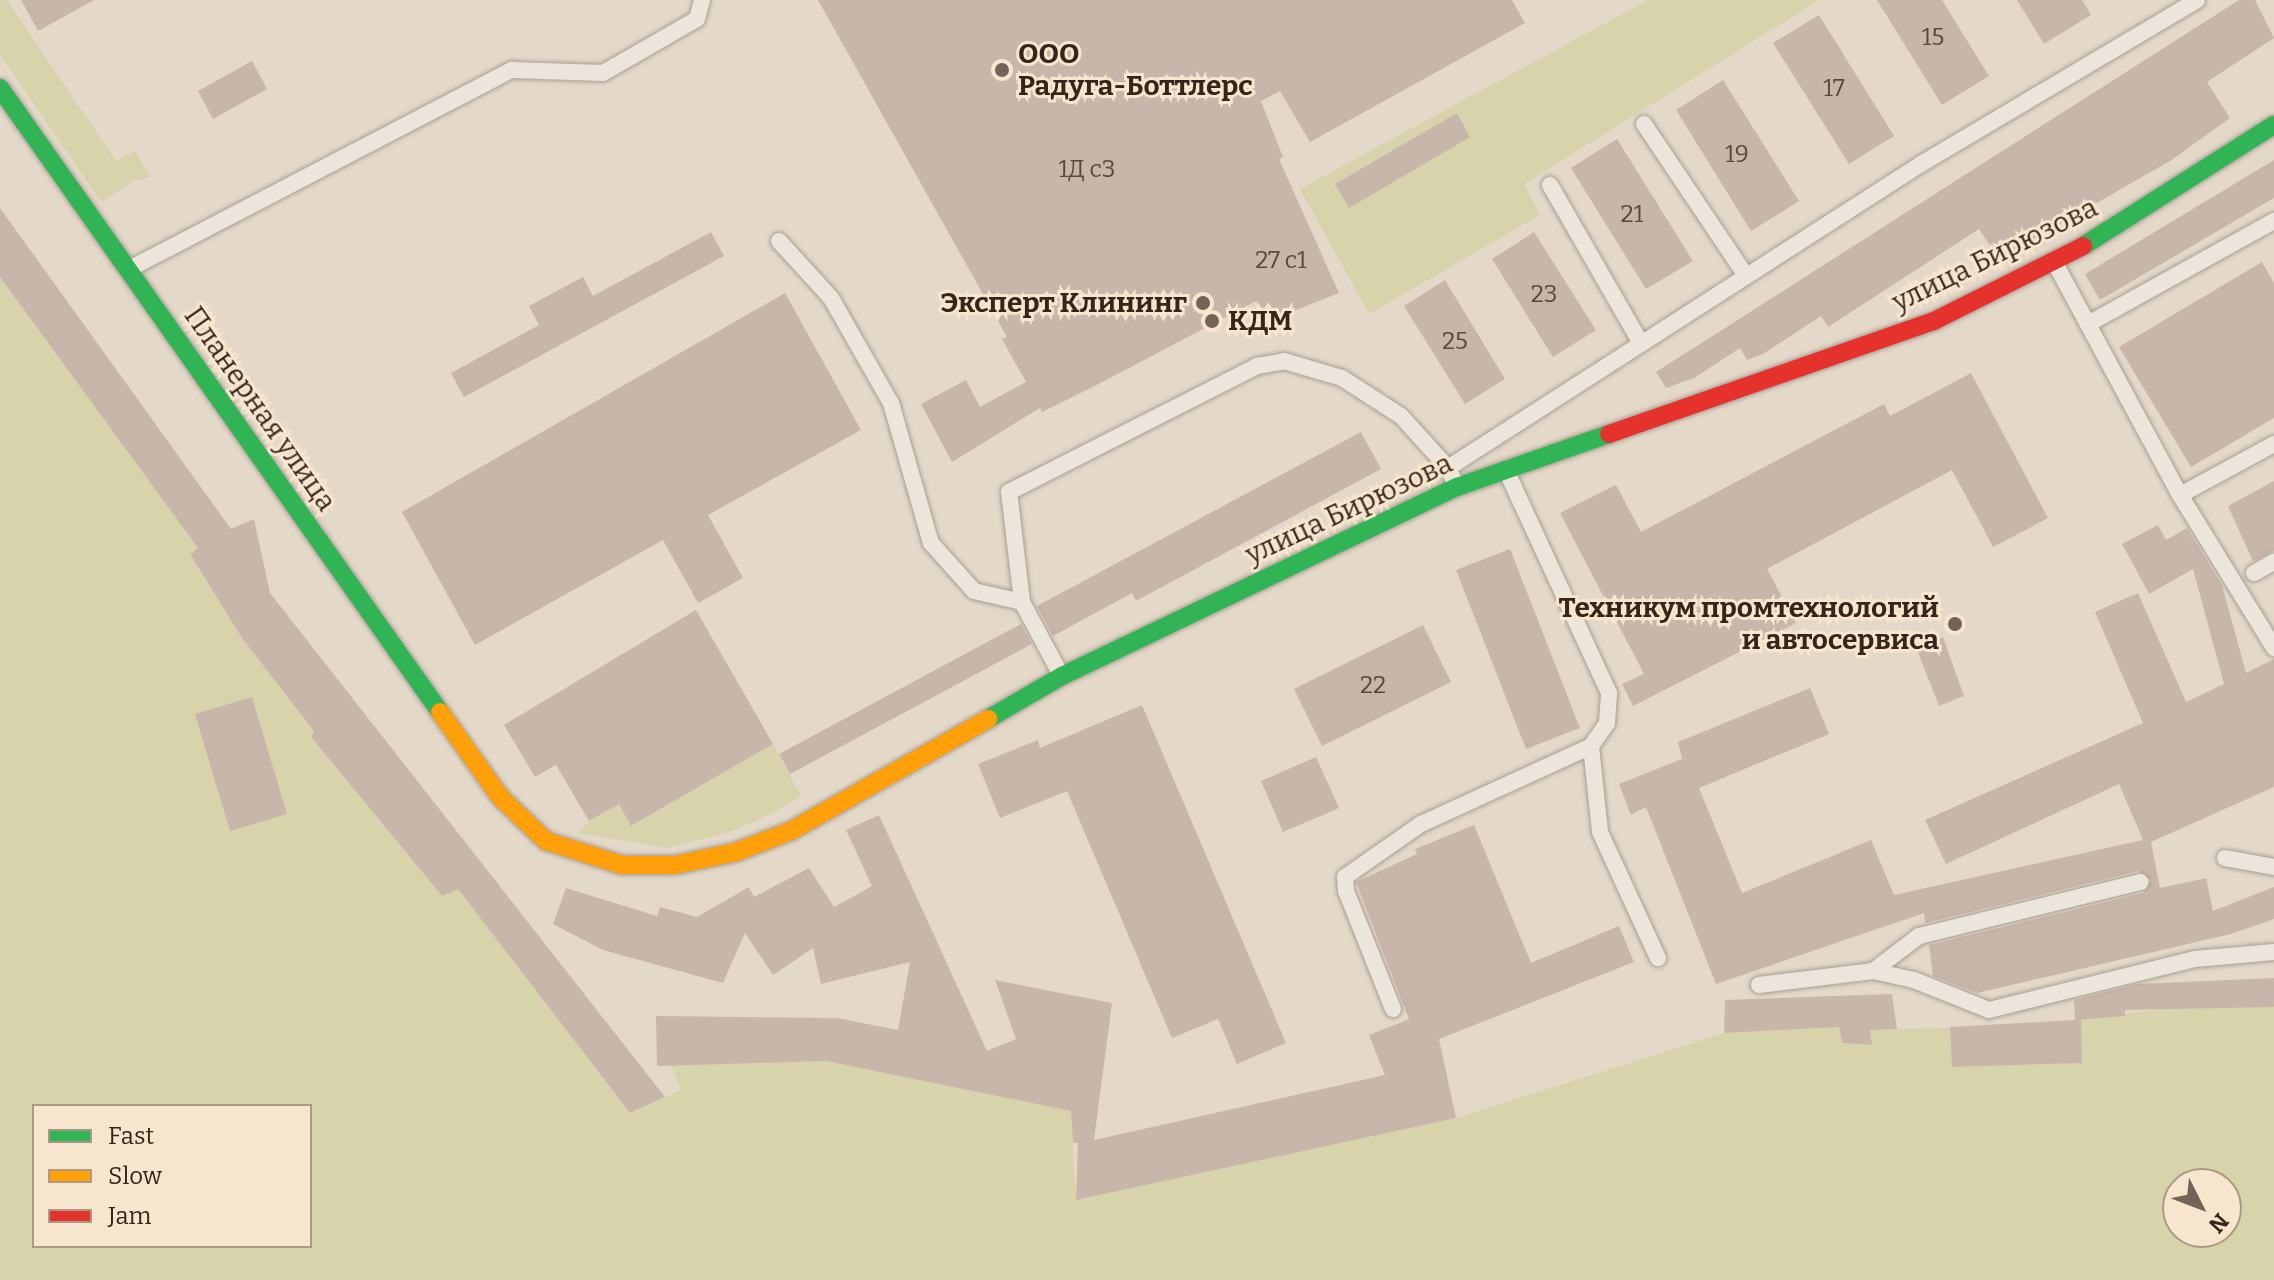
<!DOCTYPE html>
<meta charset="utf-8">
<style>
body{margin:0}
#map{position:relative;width:2274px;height:1280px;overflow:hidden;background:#e4d9c9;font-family:Bitter,serif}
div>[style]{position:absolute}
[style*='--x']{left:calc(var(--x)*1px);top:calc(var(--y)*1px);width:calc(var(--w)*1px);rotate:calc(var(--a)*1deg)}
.green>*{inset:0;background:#d8d3aa}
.building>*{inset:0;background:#c8b6aa}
.roads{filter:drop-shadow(0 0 2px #a99e93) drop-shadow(0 0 2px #a99e93)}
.lane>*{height:16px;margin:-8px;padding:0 8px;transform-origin:8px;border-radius:8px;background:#ece5db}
.fast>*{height:18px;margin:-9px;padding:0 9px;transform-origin:9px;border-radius:9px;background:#30b455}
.slow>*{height:18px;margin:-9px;padding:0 9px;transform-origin:9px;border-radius:9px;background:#ff9f0a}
.jam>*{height:18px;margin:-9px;padding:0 9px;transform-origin:9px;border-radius:9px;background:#e5322d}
.dots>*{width:22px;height:22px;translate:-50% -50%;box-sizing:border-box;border:4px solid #f7e6cd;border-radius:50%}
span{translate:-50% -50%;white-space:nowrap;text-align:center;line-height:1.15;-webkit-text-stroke:6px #f7e6cd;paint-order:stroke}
.number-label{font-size:24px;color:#5b493f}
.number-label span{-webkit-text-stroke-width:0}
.poi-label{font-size:28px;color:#37251b;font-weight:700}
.left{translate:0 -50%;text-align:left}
.right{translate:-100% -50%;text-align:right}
.street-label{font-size:28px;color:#37251b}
.legend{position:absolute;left:32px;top:1104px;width:280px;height:144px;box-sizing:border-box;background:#f7e6cd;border:2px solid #aa9986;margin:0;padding:10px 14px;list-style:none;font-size:24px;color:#37251b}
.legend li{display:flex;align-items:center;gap:16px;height:40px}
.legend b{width:40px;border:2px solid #aa9986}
.north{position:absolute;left:2162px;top:1168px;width:80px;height:80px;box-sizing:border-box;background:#f7e6cd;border:2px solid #aa9986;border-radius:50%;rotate:132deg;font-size:22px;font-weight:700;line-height:32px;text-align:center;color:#37251b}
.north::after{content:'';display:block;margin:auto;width:28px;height:36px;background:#746458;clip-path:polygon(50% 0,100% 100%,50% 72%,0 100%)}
</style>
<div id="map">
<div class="green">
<div style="clip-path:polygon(0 0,7px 0,116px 161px,135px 151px,150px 177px,133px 181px,103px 201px,97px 196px,0 55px)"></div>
<div style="clip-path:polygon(1648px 0,1819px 0,1524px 184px,1540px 215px,1369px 314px,1300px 189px)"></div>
<div style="clip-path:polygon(evenodd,0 277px,198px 548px,190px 554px,242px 638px,314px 731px,311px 737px,442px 896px,458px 889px,630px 1113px,681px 1090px,671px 1065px,826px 1061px,1071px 1111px,1076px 1200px,1456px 1118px,1724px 1033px,1839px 1027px,1842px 1043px,1871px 1045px,1870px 1030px,1950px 1028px,1952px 1067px,2081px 1063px,2081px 1019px,2164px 1009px,2274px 1007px,2274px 1280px,0 1280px,0 277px,34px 1106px,310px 1106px,310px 1246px,34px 1246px,34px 1106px,0 277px,2178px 1184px,2226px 1184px,2226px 1232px,2178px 1232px,2178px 1184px)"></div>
<div style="clip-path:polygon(773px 744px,801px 796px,773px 813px,729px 832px,668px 848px,579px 833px,589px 821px,619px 804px,632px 826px)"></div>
</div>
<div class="building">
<div style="clip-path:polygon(21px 0,94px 0,38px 31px)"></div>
<div style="clip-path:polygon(818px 0,1512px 0,1525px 23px,1310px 142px,1280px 91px,1261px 101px,1283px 157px,1279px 159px,1339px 293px,1271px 320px,1256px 301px,1093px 387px,1042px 412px,1040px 408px,952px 462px,921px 404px,966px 380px,980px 407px,1026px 382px,1002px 339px,1007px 337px)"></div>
<div style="clip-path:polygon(1877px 0,1942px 0,1989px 76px,1942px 105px)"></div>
<div style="clip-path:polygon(2017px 0,2082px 0,2091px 15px,2044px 44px)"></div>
<div style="clip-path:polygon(2239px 0,2255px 0,2274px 38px,2207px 82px,2230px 118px,2170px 161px,1999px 259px,1979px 229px,1828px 327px,1821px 316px,1763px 354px,1747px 360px,1740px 348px,1694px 378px,1666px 388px,1656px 372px)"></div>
<div style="clip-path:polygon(1819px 15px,1894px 136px,1849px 164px,1773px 43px)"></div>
<div style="clip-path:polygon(252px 61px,267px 89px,213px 119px,198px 91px)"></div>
<div style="clip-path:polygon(1723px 80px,1799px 201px,1751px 231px,1676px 110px)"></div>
<div style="clip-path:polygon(1457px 113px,1470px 137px,1349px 208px,1335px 184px)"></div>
<div style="clip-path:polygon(1617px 139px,1693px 261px,1646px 289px,1571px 168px)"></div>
<div style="clip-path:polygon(2274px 160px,2274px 198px,2100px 300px,2085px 274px)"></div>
<div style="clip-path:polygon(0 208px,231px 529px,254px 519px,270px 593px,665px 1097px,630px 1113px,458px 889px,442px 896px,311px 737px,314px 731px,242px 638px,190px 554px,198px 548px,0 277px)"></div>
<div style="clip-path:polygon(711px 232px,724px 256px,464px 397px,451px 373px,539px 325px,529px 306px,583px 277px,593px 296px)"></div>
<div style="clip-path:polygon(1534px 232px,1596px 330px,1553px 357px,1492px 259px)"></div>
<div style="clip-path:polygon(2262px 262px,2274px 283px,2274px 418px,2191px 467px,2119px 347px)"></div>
<div style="clip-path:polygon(1445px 280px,1505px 379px,1465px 404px,1404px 306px)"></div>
<div style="clip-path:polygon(785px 293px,861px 430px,708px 515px,743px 578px,698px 603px,663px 540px,475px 645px,402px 512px)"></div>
<div style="clip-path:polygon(1971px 373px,2048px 518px,1993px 547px,1952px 470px,1767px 569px,1796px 623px,1633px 706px,1622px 684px,1644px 674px,1560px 513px,1616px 485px,1641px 532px,1884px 404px,1890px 416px)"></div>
<div style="clip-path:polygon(1361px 432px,1381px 469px,1136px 601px,1132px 593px,1053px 636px,1037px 606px)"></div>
<div style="clip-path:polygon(2274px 481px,2274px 551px,2253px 561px,2228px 506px)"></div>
<div style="clip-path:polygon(2158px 525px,2166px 540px,2187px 528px,2222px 585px,2246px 673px,2274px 659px,2274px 787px,2151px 842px,2160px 888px,2206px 878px,2213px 911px,2274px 887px,2274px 919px,2231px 934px,1977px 993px,1933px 976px,1929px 945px,2143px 893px,2151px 880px,2138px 871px,1925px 923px,1924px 913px,1716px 984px,1646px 807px,1631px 815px,1619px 784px,1682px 759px,1678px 742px,1810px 688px,1829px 734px,1699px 788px,1742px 893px,1871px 840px,1894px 895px,2143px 840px,2119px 784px,1946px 864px,1925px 820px,2143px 723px,2095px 612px,2138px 593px,2186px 702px,2224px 684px,2193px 569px,2149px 594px,2122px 544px)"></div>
<div style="clip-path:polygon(1510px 549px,1580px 728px,1526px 749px,1456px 570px)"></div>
<div style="clip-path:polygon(696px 610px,773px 744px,631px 826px,619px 804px,589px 821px,556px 765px,535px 777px,504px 725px)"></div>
<div style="clip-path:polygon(1021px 624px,1032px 644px,790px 774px,779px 754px)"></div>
<div style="clip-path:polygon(1423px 625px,1451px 682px,1322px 746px,1294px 689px)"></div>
<div style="clip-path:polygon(1943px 637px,1964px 696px,1939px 706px,1916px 647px)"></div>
<div style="clip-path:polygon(252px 697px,287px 814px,230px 831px,195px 714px)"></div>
<div style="clip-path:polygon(1142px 705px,1286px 1043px,1237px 1064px,1218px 1019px,1172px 1038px,1067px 791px,1000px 818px,978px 764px,1038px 740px,1040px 748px)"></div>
<div style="clip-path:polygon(1316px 757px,1339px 808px,1283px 832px,1261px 781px)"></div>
<div style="clip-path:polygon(879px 815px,987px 1051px,1016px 1039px,995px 980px,1112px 1003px,1094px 1140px,1385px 1075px,1369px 1035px,1409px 1019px,1356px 882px,1417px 854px,1415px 849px,1474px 825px,1531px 963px,1619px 926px,1634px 962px,1439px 1039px,1456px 1118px,1076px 1200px,1078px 1143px,1073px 1143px,1071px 1111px,826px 1061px,657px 1066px,656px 1016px,837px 1018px,898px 1030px,910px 962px,821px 984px,813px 948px,773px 975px,745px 933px,723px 983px,603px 950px,553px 924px,566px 888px,657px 916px,660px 907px,697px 917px,749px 887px,754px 897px,809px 868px,834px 907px,872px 886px,846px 830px)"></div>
<div style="clip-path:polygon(2274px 978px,2274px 1007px,2125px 1010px,2125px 1016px,2076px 1020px,2081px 1020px,2082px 1063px,1952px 1067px,1950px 1027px,2075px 1020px,2074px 1000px,2138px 984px)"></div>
<div style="clip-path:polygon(1892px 994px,1897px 1029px,1870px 1030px,1872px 1045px,1842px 1043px,1839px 1027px,1724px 1033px,1725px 1000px)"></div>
</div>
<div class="roads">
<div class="lane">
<div style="--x:1644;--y:124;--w:183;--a:56.1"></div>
<div style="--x:1550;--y:185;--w:182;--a:60.1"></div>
<div style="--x:779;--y:241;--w:77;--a:47.6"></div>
<div style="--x:831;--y:298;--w:121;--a:60.3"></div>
<div style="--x:891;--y:403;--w:146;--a:74.1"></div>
<div style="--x:931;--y:543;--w:64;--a:48.1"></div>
<div style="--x:974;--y:591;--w:49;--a:12.9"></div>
<div style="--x:1022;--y:602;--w:83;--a:61.9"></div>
<div style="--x:2056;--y:265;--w:261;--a:61.7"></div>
<div style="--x:2180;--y:495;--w:180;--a:58.4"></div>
<div style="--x:129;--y:269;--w:432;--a:-27.5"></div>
<div style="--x:512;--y:70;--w:91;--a:1.9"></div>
<div style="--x:603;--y:73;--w:108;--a:-29.9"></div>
<div style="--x:697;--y:19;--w:20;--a:-75"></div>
<div style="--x:2088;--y:324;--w:213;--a:-29"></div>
<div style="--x:1456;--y:485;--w:19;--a:-115"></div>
<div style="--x:1448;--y:468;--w:562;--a:-32.73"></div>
<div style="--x:1921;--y:164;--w:321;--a:-30.7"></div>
<div style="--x:2180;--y:495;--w:107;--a:-28.5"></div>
<div style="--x:2254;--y:573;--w:23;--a:-29"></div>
<div style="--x:1022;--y:602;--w:111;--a:-96.7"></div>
<div style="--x:1009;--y:492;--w:278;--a:-26.9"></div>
<div style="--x:1257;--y:366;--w:27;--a:-10"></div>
<div style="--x:1284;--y:361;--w:60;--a:16.3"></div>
<div style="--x:1342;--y:378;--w:70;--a:32.8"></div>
<div style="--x:1401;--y:416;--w:70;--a:47.9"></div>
<div style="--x:1591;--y:746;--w:86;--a:84"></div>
<div style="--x:1600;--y:832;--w:139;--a:65.3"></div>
<div style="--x:2225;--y:858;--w:50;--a:10.4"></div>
<div style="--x:1873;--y:971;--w:58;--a:-37.3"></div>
<div style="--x:1919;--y:936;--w:228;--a:-13.7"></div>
<div style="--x:1759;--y:985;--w:115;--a:-7"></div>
<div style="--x:1873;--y:971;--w:42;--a:12.4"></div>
<div style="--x:1914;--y:980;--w:81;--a:21.8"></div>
<div style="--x:1989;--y:1010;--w:212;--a:-13.9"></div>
<div style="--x:2195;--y:959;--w:79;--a:-5.1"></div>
<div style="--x:1393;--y:1009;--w:127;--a:-111.7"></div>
<div style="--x:1346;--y:891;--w:14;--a:-94"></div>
<div style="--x:1345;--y:877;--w:93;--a:-34.9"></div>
<div style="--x:1421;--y:824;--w:187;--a:-24.6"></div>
<div style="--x:1591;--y:746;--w:28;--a:-55"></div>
<div style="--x:1607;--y:723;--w:30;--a:-86"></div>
<div style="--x:1609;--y:693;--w:243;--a:-114.8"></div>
</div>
<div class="fast">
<div style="--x:0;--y:88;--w:764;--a:54.81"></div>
<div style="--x:2083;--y:246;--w:226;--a:-32.4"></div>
<div style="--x:988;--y:719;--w:86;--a:-30.2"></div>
<div style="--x:1062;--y:676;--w:438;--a:-25.6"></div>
<div style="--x:1457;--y:487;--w:161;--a:-19.2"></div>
</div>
<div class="slow">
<div style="--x:440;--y:712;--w:105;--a:54.7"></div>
<div style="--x:501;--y:798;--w:62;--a:43.7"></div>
<div style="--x:546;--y:841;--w:80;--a:17.5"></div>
<div style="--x:622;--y:865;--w:53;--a:0"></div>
<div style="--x:675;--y:865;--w:62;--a:-12"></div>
<div style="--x:736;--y:852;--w:59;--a:-20.9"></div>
<div style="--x:791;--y:831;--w:227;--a:-29.6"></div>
</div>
<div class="jam">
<div style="--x:1609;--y:434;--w:344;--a:-19.2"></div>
<div style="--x:1934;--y:321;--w:167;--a:-26.7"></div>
</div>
</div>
<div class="dots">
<div style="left:1002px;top:70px;background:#746458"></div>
<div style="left:1203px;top:303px;background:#746458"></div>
<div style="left:1212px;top:321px;background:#746458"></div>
<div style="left:1955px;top:624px;background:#746458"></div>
</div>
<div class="number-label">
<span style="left:1933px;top:38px">15</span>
<span style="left:1834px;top:89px">17</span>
<span style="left:1737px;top:155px">19</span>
<span style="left:1087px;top:170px">1Д с3</span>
<span style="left:1632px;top:215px">21</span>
<span style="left:1281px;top:261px">27 с1</span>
<span style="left:1544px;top:295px">23</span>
<span style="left:1455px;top:342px">25</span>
<span style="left:1373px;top:686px">22</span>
</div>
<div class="poi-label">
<span class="left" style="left:1018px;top:70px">ООО<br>Радуга-Боттлерс</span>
<span class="right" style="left:1187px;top:303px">Эксперт Клининг</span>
<span class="left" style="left:1228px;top:321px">КДМ</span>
<span class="right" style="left:1939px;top:624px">Техникум промтехнологий<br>и автосервиса</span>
</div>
<div class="street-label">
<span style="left:1995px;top:255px;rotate:-26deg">улица Бирюзова</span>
<span style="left:260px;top:409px;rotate:55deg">Планерная улица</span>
<span style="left:1349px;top:509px;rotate:-25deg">улица Бирюзова</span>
</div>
<ul class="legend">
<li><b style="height:10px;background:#30b455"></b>Fast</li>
<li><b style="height:10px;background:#ff9f0a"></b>Slow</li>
<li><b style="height:10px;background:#e5322d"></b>Jam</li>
</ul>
<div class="north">N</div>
</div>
